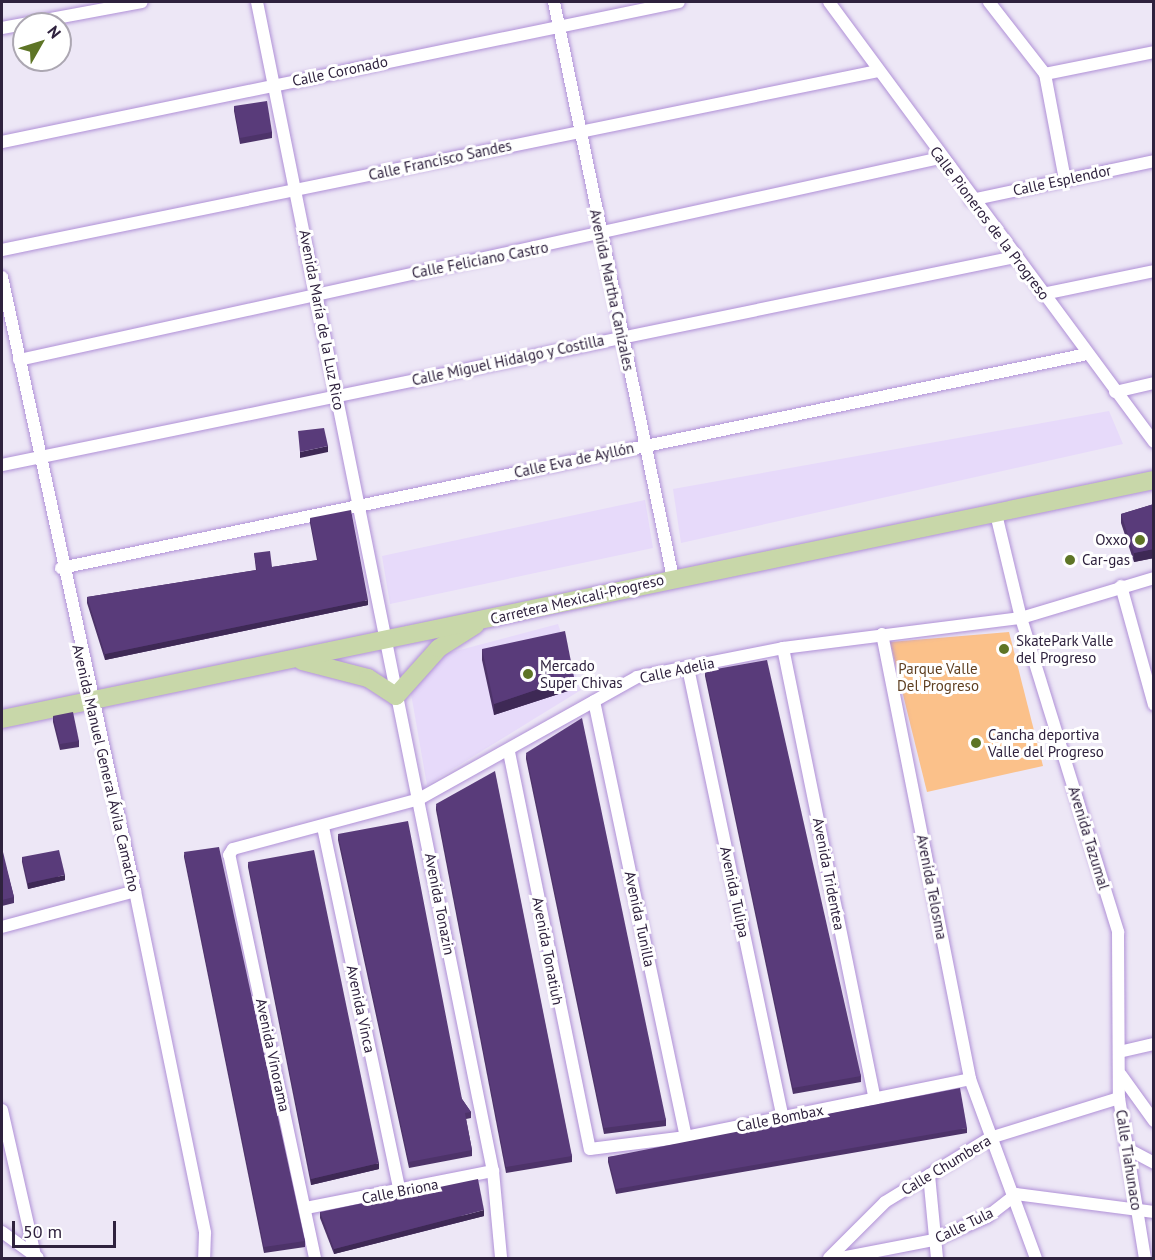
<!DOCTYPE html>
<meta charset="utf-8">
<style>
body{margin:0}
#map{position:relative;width:1155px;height:1260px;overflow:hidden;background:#ede7f6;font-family:"PT Sans",sans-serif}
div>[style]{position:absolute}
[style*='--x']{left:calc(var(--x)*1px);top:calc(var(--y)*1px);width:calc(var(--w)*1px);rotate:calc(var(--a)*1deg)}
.built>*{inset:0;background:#e7dafa}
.green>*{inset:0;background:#fbc18a}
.roads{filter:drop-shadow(0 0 2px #b091d7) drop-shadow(0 0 2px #b091d7)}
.minor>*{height:12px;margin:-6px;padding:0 6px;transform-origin:6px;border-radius:6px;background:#fff}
.primary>*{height:18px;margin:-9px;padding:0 9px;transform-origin:9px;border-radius:9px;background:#c8d7a9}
.wall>*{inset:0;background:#4d3369}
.shaded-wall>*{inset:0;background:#3e2955}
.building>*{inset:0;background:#593b7a}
.dots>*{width:16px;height:16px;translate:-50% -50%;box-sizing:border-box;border:3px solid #fff;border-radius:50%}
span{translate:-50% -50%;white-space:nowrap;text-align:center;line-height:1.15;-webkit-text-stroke:6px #fff;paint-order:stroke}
.street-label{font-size:15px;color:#2f223e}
.poi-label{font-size:15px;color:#2f223e}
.right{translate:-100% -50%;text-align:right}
.left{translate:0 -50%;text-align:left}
.park-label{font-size:15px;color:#5f4022}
.frame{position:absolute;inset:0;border:3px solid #2f223e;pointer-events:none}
.north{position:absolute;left:12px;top:12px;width:60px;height:60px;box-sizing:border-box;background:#fff;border:2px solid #aca7b2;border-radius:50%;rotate:51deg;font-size:16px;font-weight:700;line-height:24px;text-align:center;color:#2f223e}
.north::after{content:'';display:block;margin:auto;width:21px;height:27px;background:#5e7526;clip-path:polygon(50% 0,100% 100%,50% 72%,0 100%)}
.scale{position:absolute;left:12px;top:1221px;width:104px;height:27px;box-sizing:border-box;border:3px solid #2f223e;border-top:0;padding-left:8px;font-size:18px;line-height:21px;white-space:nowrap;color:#2f223e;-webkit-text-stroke:4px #fff;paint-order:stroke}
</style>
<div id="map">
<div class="built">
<div style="clip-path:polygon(1109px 411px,1123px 444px,681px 543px,673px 489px)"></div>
<div style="clip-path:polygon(645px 500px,653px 548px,390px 604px,382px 556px)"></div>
<div style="clip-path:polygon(558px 624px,581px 690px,427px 785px,410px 688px,437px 656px)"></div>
</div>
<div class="green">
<div style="clip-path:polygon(1009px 632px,1043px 766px,927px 792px,890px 642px)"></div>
</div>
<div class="roads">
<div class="minor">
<div style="--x:257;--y:2;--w:1193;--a:78.59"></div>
<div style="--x:493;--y:1171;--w:87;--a:84.7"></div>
<div style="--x:554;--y:2;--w:588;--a:78.33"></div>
<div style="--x:829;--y:2;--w:547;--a:53.55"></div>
<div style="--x:989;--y:2;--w:91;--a:52.1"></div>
<div style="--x:1045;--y:74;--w:108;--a:79.3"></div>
<div style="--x:2;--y:28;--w:142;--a:-10.5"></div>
<div style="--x:1045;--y:74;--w:111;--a:-11.4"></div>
<div style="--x:2;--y:142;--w:691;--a:-11.68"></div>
<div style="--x:971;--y:200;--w:187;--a:-12"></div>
<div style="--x:2;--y:250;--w:894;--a:-11.55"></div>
<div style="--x:2;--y:277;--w:628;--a:77.78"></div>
<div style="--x:135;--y:891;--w:349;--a:78.4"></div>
<div style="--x:205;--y:1233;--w:25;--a:92"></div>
<div style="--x:1043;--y:294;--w:113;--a:-11.7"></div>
<div style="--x:19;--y:360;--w:943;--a:-12.37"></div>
<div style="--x:1115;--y:392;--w:40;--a:-13"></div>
<div style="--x:2;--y:465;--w:1034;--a:-11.6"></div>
<div style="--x:996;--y:514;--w:107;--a:76.5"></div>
<div style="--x:1021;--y:618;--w:329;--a:72.8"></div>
<div style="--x:1118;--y:932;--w:166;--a:89.7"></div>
<div style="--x:1119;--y:1098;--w:162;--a:80.8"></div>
<div style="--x:61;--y:568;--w:1048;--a:-11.78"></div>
<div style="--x:1121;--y:586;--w:123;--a:74.5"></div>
<div style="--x:882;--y:634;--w:454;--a:78.8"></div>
<div style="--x:970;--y:1079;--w:191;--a:69.8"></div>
<div style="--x:783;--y:648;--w:460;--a:78.5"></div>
<div style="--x:688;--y:668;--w:459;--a:78.1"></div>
<div style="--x:594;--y:701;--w:446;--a:78.1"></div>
<div style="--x:509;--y:752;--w:405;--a:78.5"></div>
<div style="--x:590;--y:1149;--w:97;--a:-7.1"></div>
<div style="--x:686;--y:1137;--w:290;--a:-11.5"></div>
<div style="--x:323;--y:827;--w:373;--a:78.1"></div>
<div style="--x:2;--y:927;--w:138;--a:-15.1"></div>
<div style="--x:1119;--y:1052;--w:36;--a:-13"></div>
<div style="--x:1121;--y:1075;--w:57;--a:54.3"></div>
<div style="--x:2;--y:1110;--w:149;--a:77.2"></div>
<div style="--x:1126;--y:1148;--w:32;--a:28"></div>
<div style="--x:929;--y:1175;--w:83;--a:84.5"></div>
<div style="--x:306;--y:1208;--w:191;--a:-11.2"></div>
<div style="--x:2;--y:1232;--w:44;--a:35.8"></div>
<div style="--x:315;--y:1258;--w:412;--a:-102"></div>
<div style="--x:229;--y:855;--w:7;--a:-56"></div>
<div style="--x:233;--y:849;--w:193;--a:-15"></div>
<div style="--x:419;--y:799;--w:250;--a:-29.2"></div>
<div style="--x:637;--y:677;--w:149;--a:-11.2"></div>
<div style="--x:783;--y:648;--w:240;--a:-7.2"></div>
<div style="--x:1021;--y:618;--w:139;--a:-16.7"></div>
<div style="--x:829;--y:1258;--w:79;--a:-45"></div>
<div style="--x:885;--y:1202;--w:123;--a:-31.4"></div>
<div style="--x:990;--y:1138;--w:135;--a:-17.2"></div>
<div style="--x:841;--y:1258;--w:95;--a:-11"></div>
<div style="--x:934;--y:1240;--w:58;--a:-23.5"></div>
<div style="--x:987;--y:1217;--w:37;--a:-38"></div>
<div style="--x:1016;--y:1194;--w:139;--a:7.4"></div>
</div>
<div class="primary">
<div style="--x:302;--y:661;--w:68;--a:14.4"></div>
<div style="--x:368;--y:678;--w:33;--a:33"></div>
<div style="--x:396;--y:696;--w:64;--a:-48.1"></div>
<div style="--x:439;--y:648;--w:43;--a:-32.6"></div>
<div style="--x:2;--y:719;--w:1177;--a:-11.72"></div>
</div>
</div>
<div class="wall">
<div style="clip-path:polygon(234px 106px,272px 132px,272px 138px,240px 144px,234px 111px)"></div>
<div style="clip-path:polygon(1154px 504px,1154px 558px,1134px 562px,1121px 523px,1121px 514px)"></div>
<div style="clip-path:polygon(310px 518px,368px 605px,105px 660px,87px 603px,87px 597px,256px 570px,254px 553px,272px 567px,317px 560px,310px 523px)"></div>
<div style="clip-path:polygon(482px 649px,574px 689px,494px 715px,482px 660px)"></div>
<div style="clip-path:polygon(705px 671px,861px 1076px,861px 1082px,793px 1094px,705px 676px)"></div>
<div style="clip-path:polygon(53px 716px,79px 741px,79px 747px,60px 750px,53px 722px)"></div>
<div style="clip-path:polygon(526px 753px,666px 1120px,666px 1126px,604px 1134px,526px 759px)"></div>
<div style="clip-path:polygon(436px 804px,572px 1156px,572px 1162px,506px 1173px,436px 810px)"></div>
<div style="clip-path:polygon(338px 834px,462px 1099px,471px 1112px,471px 1118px,466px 1119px,472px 1150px,472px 1156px,409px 1168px,338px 840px)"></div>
<div style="clip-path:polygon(2px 852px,14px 897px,14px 903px,2px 906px)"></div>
<div style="clip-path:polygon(184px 852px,305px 1241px,305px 1247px,264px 1253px,184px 857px)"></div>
<div style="clip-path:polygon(22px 857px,65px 880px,28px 889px,22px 862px)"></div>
<div style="clip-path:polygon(248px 862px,379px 1169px,311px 1185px,248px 867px)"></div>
<div style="clip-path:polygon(967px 1128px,967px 1133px,616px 1194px,608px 1162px,608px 1157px)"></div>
<div style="clip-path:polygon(320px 1212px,484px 1216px,334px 1254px,320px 1218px)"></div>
</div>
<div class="shaded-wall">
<div style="clip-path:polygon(328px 446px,328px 452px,300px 458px,300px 452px)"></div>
<div style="clip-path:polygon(1154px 549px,1154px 558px,1134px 562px,1134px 553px)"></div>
<div style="clip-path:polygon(368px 600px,368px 605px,105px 660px,105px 654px)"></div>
<div style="clip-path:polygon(574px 677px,574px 689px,494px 715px,494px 704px)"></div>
<div style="clip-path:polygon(65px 875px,65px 880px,28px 889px,28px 883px)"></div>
<div style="clip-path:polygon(379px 1163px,379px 1169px,311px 1185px,311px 1179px)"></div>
<div style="clip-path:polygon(484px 1210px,484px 1216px,334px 1254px,334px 1249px)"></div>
</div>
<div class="building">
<div style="clip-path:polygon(267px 101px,272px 132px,240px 138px,234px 106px)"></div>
<div style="clip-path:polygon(324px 428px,328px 446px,300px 452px,298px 431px)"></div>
<div style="clip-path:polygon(1154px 504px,1154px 549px,1134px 553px,1121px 514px)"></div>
<div style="clip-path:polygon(351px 510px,368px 600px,105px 654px,87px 597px,257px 570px,254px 553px,270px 551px,272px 567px,318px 560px,310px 518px)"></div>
<div style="clip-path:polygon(565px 631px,574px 677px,494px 704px,482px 649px)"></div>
<div style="clip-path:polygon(767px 660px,861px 1076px,793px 1088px,705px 671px)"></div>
<div style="clip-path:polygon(73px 712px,79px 741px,60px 744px,53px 716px)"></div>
<div style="clip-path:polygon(582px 718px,666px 1120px,604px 1128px,526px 753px)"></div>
<div style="clip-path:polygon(495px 771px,572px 1156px,506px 1167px,436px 804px)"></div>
<div style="clip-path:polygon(408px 821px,462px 1099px,471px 1112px,465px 1113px,472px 1150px,409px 1162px,338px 834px)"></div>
<div style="clip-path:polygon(219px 847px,305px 1241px,264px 1247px,184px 852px)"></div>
<div style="clip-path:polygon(59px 850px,65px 875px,28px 883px,22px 857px)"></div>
<div style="clip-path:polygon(314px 850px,379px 1163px,311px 1179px,248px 862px)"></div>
<div style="clip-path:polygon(2px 852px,3px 852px,14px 897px,2px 900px)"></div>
<div style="clip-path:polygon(960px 1088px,967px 1128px,616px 1189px,608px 1157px)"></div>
<div style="clip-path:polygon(478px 1179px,484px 1210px,334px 1249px,320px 1212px)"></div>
</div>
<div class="dots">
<div style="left:1140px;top:540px;background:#5e7526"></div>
<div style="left:1070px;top:560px;background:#5e7526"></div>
<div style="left:1004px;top:649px;background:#5e7526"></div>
<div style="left:528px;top:674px;background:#5e7526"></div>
<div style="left:976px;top:743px;background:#5e7526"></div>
</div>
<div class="street-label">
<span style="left:340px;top:71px;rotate:-12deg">Calle Coronado</span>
<span style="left:440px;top:160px;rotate:-12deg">Calle Francisco Sandes</span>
<span style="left:1062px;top:180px;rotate:-12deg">Calle Esplendor</span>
<span style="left:990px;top:223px;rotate:53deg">Calle Pioneros de la Progreso</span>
<span style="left:480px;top:260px;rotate:-11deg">Calle Feliciano Castro</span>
<span style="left:612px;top:290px;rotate:78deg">Avenida Martha Canizales</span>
<span style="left:322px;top:320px;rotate:79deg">Avenida María de la Luz Rico</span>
<span style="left:508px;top:360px;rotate:-12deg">Calle Miguel Hidalgo y Costilla</span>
<span style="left:574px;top:460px;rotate:-12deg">Calle Eva de Ayllón</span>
<span style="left:577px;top:599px;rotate:-13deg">Carretera Mexicali-Progreso</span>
<span style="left:677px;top:670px;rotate:-12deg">Calle Adelia</span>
<span style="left:106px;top:768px;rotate:77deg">Avenida Manuel General Ávila Camacho</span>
<span style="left:1089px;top:838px;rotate:73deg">Avenida Tazumal</span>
<span style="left:829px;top:874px;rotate:79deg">Avenida Tridentea</span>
<span style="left:932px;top:887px;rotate:79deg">Avenida Telosma</span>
<span style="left:735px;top:892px;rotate:78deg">Avenida Tulipa</span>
<span style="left:440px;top:904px;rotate:79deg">Avenida Tonazin</span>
<span style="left:640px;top:919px;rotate:78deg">Avenida Tunilla</span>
<span style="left:548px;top:951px;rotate:79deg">Avenida Tonatiuh</span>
<span style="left:361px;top:1009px;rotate:78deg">Avenida Vinca</span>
<span style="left:273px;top:1055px;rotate:78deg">Avenida Vinorama</span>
<span style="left:780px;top:1118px;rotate:-11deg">Calle Bombax</span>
<span style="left:1129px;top:1160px;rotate:81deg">Calle Tiahunaco</span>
<span style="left:946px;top:1165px;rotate:-31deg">Calle Chumbera</span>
<span style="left:400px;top:1191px;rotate:-11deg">Calle Briona</span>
<span style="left:964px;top:1225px;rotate:-26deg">Calle Tula</span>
</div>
<div class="poi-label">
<span class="right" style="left:1128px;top:540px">Oxxo</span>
<span class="left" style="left:1082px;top:560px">Car-gas</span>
<span class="left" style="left:1016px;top:649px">SkatePark Valle<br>del Progreso</span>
<span class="left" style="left:540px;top:674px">Mercado<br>Super Chivas</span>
<span class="left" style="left:988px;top:743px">Cancha deportiva<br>Valle del Progreso</span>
</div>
<div class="park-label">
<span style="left:938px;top:677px">Parque Valle<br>Del Progreso</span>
</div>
<div class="frame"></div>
<div class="north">N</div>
<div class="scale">50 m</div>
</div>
